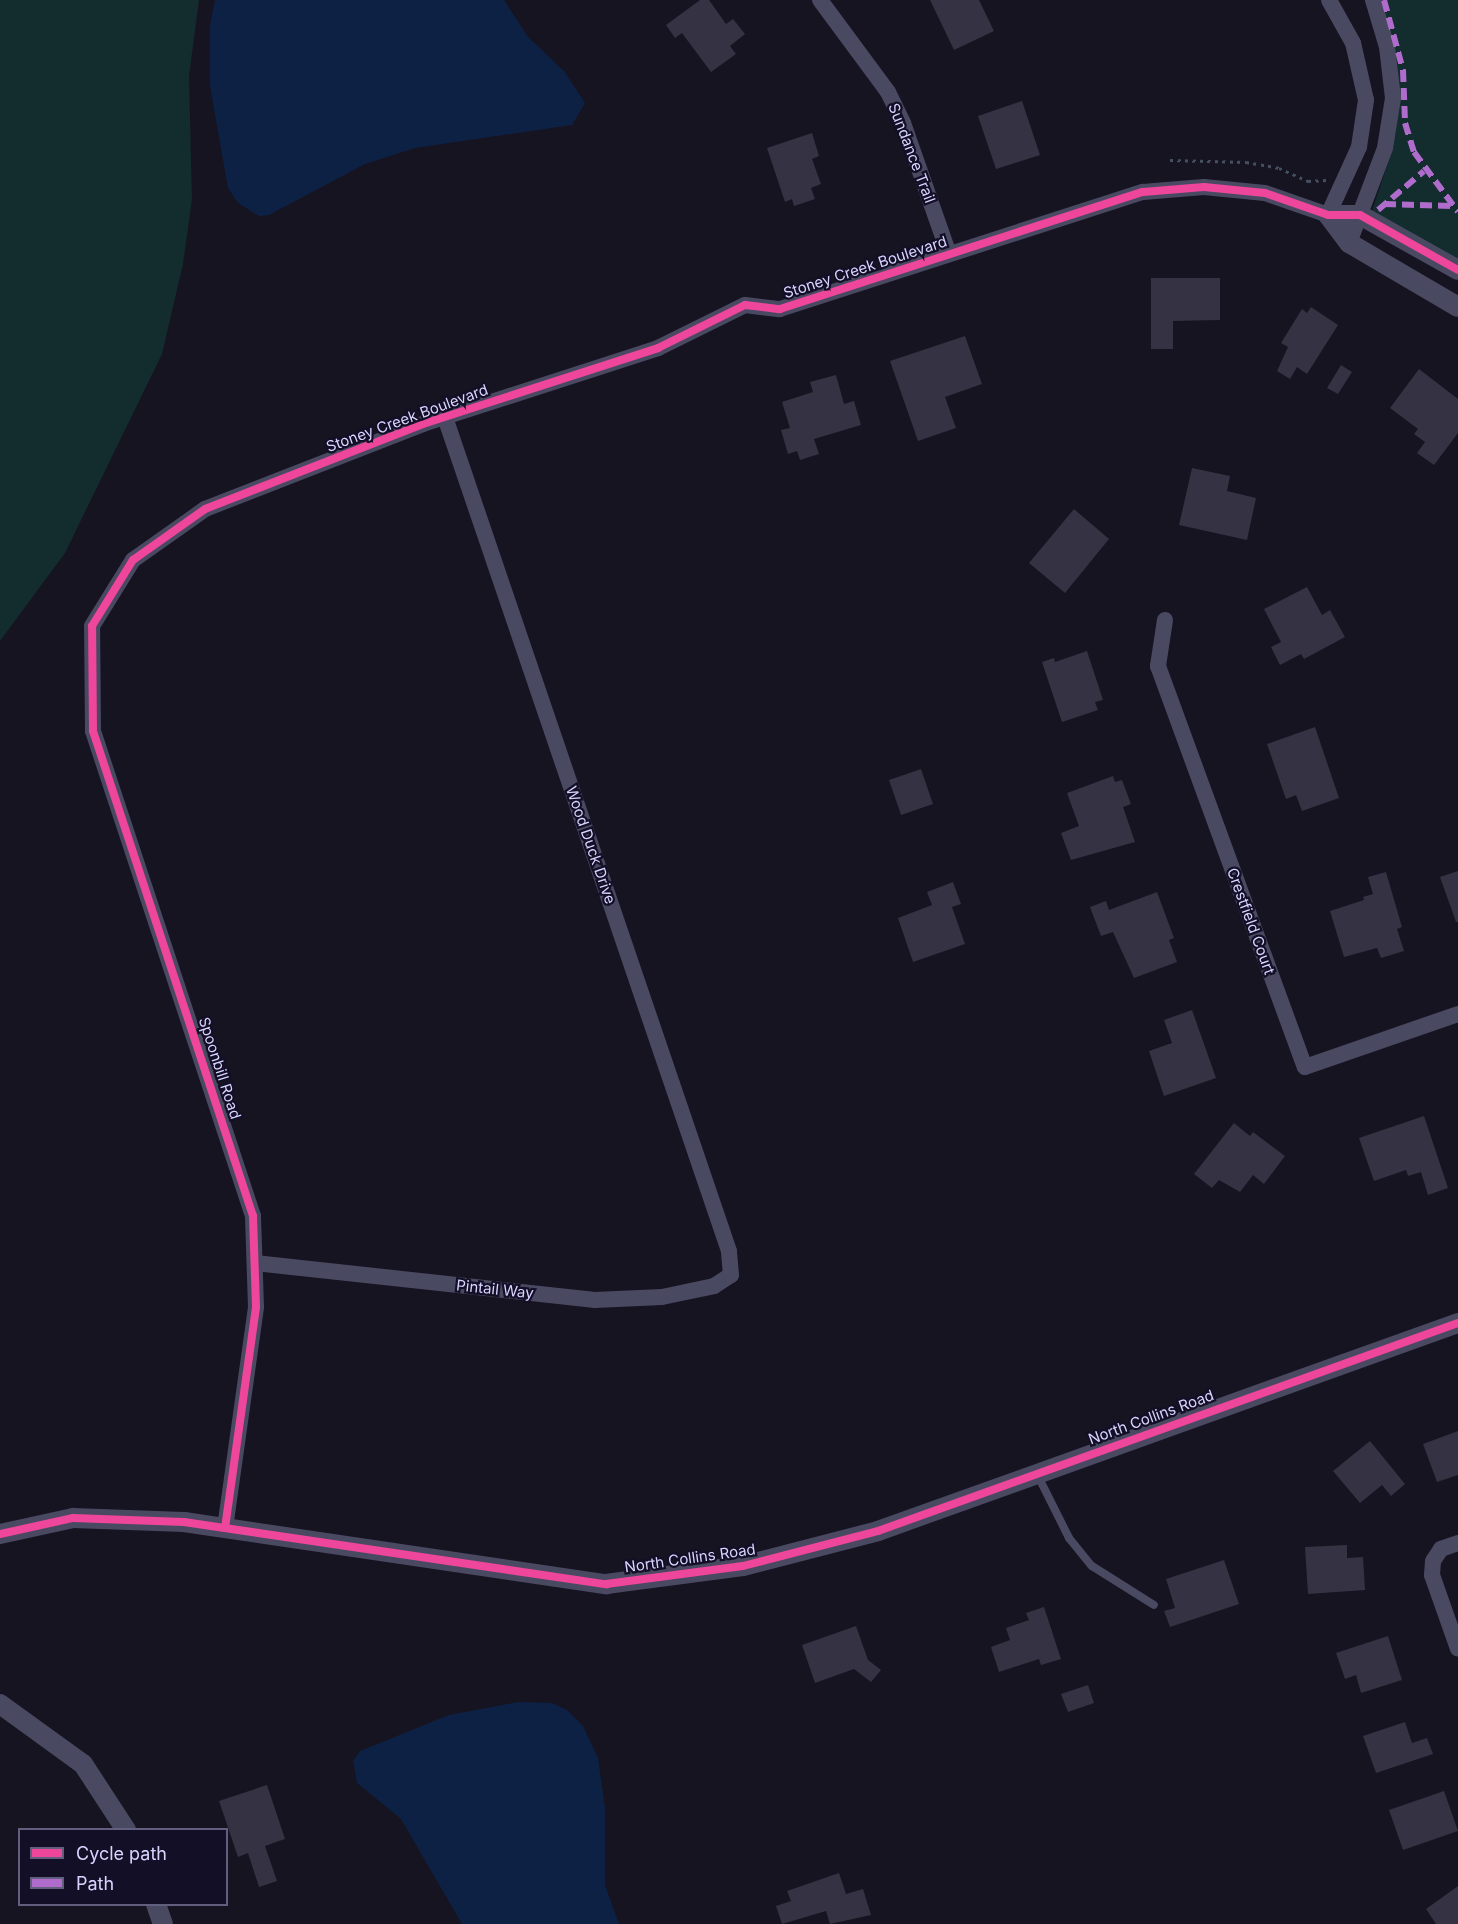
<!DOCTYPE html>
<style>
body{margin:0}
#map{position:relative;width:1458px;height:1924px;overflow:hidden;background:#161421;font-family:Inter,sans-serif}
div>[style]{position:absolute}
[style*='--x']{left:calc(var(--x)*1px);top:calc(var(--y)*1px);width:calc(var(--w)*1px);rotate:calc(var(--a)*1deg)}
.green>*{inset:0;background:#132c2d}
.water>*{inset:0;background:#0d2144}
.building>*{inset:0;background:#343243}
.path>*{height:3px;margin-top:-1.5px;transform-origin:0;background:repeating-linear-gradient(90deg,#44505f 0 3px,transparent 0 7.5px)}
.service>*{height:8px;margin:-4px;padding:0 4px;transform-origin:4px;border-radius:4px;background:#4a4962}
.minor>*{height:16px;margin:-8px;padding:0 8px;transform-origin:8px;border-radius:8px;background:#4a4962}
.tertiary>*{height:20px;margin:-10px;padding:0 10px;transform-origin:10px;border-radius:10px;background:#4a4962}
.quiet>*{height:6px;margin-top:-3px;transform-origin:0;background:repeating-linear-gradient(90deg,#b06ccc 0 12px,transparent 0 18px)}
.cycleway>*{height:8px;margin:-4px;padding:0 4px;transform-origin:4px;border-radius:4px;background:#ed469a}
span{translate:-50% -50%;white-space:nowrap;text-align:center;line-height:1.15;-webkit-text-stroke:4.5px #130f26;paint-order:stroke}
.street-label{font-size:15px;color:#d9d4ff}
.legend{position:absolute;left:18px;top:1828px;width:210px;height:78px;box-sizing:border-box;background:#130f26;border:2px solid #625e7d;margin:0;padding:8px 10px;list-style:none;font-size:18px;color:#d9d4ff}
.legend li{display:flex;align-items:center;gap:12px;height:30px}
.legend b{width:30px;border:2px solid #625e7d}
</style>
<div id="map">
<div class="green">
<div style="clip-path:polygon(0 0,199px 0,189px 76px,192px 199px,183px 264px,162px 354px,65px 553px,0 641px)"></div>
<div style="clip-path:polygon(1376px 0,1458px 0,1458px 264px,1372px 211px,1393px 148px)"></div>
</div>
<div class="water">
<div style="clip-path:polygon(215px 0,504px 0,528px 37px,564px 71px,585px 103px,572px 125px,415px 148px,365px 164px,269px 215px,259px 216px,238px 203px,228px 188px,210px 86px,210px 25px)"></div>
<div style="clip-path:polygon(518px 1702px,552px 1703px,567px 1710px,583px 1726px,598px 1758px,605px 1807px,605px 1885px,619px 1924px,462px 1924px,401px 1819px,357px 1783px,353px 1761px,360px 1751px,449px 1715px)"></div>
</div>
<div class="building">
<div style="clip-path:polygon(700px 0,709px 0,726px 24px,733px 19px,745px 34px,730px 46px,736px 54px,711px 72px,682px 33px,675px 38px,666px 25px)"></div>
<div style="clip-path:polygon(930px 0,979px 0,994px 31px,954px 50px)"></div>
<div style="clip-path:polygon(1022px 101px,1040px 155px,996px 169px,978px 116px)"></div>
<div style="clip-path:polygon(812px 133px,819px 156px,812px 159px,821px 184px,811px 188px,815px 199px,794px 206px,792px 199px,785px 202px,767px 148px)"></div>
<div style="clip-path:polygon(1151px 278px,1220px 278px,1220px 320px,1173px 321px,1173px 349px,1151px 349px)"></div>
<div style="clip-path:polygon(1311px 307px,1338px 325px,1307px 374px,1297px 367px,1290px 379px,1277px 371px,1288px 347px,1281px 343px,1302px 309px,1307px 313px)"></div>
<div style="clip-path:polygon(965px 336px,982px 384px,945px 397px,956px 428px,918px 441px,890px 361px)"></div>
<div style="clip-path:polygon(1341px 365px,1352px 372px,1338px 394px,1327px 388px)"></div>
<div style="clip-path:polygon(1419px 369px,1458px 399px,1458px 433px,1434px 465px,1417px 453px,1425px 442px,1414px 434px,1418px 429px,1390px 408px)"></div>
<div style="clip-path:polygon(836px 375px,844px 404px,854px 401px,861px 425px,814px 439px,819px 454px,800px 460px,797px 451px,788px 454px,781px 430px,790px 428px,782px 402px,813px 392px,810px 382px)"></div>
<div style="clip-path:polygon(1192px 468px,1230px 476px,1227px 491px,1256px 498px,1247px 540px,1179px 525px)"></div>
<div style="clip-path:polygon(1074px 509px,1109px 539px,1065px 593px,1029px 563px)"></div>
<div style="clip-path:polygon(1307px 587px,1322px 615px,1330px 610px,1345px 637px,1304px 659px,1301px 654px,1280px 665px,1271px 647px,1281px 642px,1264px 609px)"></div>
<div style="clip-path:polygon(1087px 651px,1103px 700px,1095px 702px,1098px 710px,1062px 722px,1042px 662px,1054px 658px,1055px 662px)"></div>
<div style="clip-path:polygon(1315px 727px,1339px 798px,1302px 811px,1296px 795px,1286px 799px,1267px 744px)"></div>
<div style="clip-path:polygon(921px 769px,933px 804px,901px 815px,889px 780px)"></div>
<div style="clip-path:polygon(1113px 776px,1115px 782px,1122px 780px,1131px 804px,1123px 807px,1135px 842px,1071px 860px,1061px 833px,1079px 826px,1067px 793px)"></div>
<div style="clip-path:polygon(1458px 871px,1458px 922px,1456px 922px,1440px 877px)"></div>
<div style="clip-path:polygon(1386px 872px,1402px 927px,1397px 929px,1404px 951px,1381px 958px,1377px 948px,1344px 957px,1330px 911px,1364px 900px,1363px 897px,1373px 894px,1368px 877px)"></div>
<div style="clip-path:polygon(953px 882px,961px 904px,952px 907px,965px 944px,913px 962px,898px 918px,932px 905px,927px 892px)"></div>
<div style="clip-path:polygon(1157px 892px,1174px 938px,1169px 940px,1177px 962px,1134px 978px,1113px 932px,1101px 936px,1090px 907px,1106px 901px,1109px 910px)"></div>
<div style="clip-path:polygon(1192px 1010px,1216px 1078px,1164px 1096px,1149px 1051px,1172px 1043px,1164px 1020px)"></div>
<div style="clip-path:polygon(1424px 1116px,1448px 1188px,1428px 1195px,1421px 1172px,1408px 1176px,1406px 1170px,1374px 1181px,1359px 1138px)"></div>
<div style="clip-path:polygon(1234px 1123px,1250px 1136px,1253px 1132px,1285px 1156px,1264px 1184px,1253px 1175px,1240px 1192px,1219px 1180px,1212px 1188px,1194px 1174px)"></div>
<div style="clip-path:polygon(1458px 1431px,1458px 1475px,1437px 1482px,1423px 1444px)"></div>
<div style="clip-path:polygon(1370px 1441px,1405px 1484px,1391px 1496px,1382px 1485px,1360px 1503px,1333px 1471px)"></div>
<div style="clip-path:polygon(1347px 1545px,1347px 1558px,1363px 1557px,1365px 1590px,1308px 1594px,1305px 1547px)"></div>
<div style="clip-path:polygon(1224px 1560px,1239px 1604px,1170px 1627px,1164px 1611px,1175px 1608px,1166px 1579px)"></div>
<div style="clip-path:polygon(1044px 1607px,1061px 1659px,1041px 1665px,1039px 1659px,999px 1672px,991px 1647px,1010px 1640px,1006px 1628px,1029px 1620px,1026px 1613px)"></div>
<div style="clip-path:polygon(856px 1626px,868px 1660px,881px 1670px,871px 1682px,854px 1669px,815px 1683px,802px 1645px)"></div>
<div style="clip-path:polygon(1388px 1636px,1402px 1680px,1361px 1693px,1356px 1675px,1345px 1679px,1336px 1653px)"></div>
<div style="clip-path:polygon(1088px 1685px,1094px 1703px,1068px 1712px,1061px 1694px)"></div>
<div style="clip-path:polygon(1405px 1722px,1412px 1743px,1427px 1738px,1433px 1754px,1376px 1773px,1363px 1736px)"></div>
<div style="clip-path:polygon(267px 1785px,285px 1839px,265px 1846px,277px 1881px,259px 1887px,248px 1853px,238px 1857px,219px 1801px)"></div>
<div style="clip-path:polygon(1444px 1791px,1458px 1831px,1403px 1850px,1389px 1810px)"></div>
<div style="clip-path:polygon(839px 1873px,846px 1894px,863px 1889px,871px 1915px,830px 1924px,826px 1911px,782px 1924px,776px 1906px,791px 1901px,787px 1891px)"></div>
<div style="clip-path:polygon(1458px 1886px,1458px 1924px,1436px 1924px,1426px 1909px)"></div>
</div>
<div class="path">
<div style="--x:1170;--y:160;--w:76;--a:1.5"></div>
<div style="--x:1246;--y:162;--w:34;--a:10"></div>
<div style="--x:1279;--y:168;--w:32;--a:24"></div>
<div style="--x:1308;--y:181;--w:19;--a:-3"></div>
</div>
<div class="service">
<div style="--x:1037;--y:1474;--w:72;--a:63.4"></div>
<div style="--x:1069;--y:1538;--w:36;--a:51"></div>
<div style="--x:1092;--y:1566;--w:73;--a:32.2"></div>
</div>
<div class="minor">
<div style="--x:820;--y:0;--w:114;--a:53.5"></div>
<div style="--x:888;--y:92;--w:34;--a:64"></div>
<div style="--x:903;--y:123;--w:139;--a:70.7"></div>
<div style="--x:1349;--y:243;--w:102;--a:-69.2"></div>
<div style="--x:1385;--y:148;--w:51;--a:-80.9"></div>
<div style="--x:1393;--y:98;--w:51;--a:-96.7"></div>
<div style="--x:1387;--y:47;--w:49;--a:-106.6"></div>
<div style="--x:1165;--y:620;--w:47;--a:98.7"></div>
<div style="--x:1158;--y:666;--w:427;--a:69.9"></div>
<div style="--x:1305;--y:1067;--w:162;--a:-19.1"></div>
<div style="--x:255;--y:1263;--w:342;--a:6.2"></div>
<div style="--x:595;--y:1300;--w:67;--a:-2.6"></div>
<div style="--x:662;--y:1297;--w:53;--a:-11.9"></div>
<div style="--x:714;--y:1286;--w:20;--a:-33"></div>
<div style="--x:731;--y:1275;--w:24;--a:-95"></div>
<div style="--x:729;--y:1251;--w:881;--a:-108.81"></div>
<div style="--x:225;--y:1528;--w:223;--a:-82"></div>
<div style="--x:256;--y:1307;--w:91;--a:-91.9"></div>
<div style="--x:253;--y:1216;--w:511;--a:-108.26"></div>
<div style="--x:93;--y:731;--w:105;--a:-90.5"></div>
<div style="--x:92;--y:626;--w:78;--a:-58.2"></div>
<div style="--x:133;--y:560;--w:88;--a:-35.3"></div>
<div style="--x:205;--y:509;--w:234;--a:-21.3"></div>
<div style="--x:423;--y:424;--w:247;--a:-17.9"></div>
<div style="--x:658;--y:348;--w:97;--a:-26.3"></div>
<div style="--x:745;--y:305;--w:35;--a:7"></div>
<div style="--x:780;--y:309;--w:381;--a:-17.9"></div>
<div style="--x:1143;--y:192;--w:61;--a:-4.7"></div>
<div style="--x:1204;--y:187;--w:61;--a:5.6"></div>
<div style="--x:1265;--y:193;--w:67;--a:19.2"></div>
<div style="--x:1328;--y:215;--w:75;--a:-65.5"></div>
<div style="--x:1359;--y:147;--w:48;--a:-81.5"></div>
<div style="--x:1366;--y:100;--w:58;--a:-102.8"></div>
<div style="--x:1353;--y:43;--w:49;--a:-119.2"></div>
<div style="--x:1458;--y:1543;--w:18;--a:161"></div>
<div style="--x:1441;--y:1549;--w:14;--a:124"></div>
<div style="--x:1433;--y:1561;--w:14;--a:94"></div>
<div style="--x:1432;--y:1575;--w:78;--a:70.6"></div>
</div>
<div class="tertiary">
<div style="--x:1328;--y:215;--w:35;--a:53"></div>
<div style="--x:1349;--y:243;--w:126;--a:30.4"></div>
<div style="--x:1328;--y:215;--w:32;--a:0"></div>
<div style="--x:1360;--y:215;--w:112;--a:29.3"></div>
<div style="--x:0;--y:1534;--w:75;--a:-12.4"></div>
<div style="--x:73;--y:1518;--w:111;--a:2.1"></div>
<div style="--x:184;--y:1522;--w:427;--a:8.4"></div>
<div style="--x:606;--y:1584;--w:138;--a:-7.5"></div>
<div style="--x:743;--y:1566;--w:139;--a:-14.5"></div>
<div style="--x:878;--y:1531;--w:616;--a:-19.73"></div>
<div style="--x:0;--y:1704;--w:102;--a:35.9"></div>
<div style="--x:83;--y:1764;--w:79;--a:56.9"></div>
<div style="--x:156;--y:1904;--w:21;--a:71"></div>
</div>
<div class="quiet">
<div style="--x:1384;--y:0;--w:73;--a:74.8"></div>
<div style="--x:1403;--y:70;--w:53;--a:87.8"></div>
<div style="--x:1405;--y:123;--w:30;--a:73"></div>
<div style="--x:1414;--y:152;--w:74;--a:53.7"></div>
<div style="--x:1384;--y:204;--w:68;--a:1.7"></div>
<div style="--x:1378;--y:210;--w:60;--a:-40.3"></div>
</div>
<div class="cycleway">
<div style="--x:225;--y:1528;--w:223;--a:-82"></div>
<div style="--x:256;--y:1307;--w:91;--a:-91.9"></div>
<div style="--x:253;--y:1216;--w:511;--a:-108.26"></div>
<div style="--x:93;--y:731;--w:105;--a:-90.5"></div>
<div style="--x:92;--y:626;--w:78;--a:-58.2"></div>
<div style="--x:133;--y:560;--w:88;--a:-35.3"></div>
<div style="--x:205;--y:509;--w:234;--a:-21.3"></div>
<div style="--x:423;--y:424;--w:247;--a:-17.9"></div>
<div style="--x:658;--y:348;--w:97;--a:-26.3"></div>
<div style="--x:745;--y:305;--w:35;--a:7"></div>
<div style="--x:780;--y:309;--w:381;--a:-17.9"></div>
<div style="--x:1143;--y:192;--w:61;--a:-4.7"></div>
<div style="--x:1204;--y:187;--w:61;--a:5.6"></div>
<div style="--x:1265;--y:193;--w:67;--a:19.2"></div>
<div style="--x:1328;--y:215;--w:32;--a:0"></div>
<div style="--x:1360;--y:215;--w:112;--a:29.3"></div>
<div style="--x:0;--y:1534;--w:75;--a:-12.4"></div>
<div style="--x:73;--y:1518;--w:111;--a:2.1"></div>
<div style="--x:184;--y:1522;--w:427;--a:8.4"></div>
<div style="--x:606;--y:1584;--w:138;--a:-7.5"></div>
<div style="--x:743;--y:1566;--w:139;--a:-14.5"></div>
<div style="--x:878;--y:1531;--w:616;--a:-19.73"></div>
</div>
<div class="street-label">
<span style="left:912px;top:153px;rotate:69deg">Sundance Trail</span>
<span style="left:865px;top:267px;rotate:-18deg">Stoney Creek Boulevard</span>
<span style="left:407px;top:418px;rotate:-20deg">Stoney Creek Boulevard</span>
<span style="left:591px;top:845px;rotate:71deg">Wood Duck Drive</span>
<span style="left:1251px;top:921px;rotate:70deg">Crestfield Court</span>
<span style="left:220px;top:1068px;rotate:72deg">Spoonbill Road</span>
<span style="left:495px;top:1289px;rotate:6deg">Pintail Way</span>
<span style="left:1151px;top:1417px;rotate:-20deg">North Collins Road</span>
<span style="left:690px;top:1558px;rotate:-8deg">North Collins Road</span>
</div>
<ul class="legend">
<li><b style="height:8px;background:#ed469a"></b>Cycle path</li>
<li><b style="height:8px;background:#b06ccc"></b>Path</li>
</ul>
</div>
